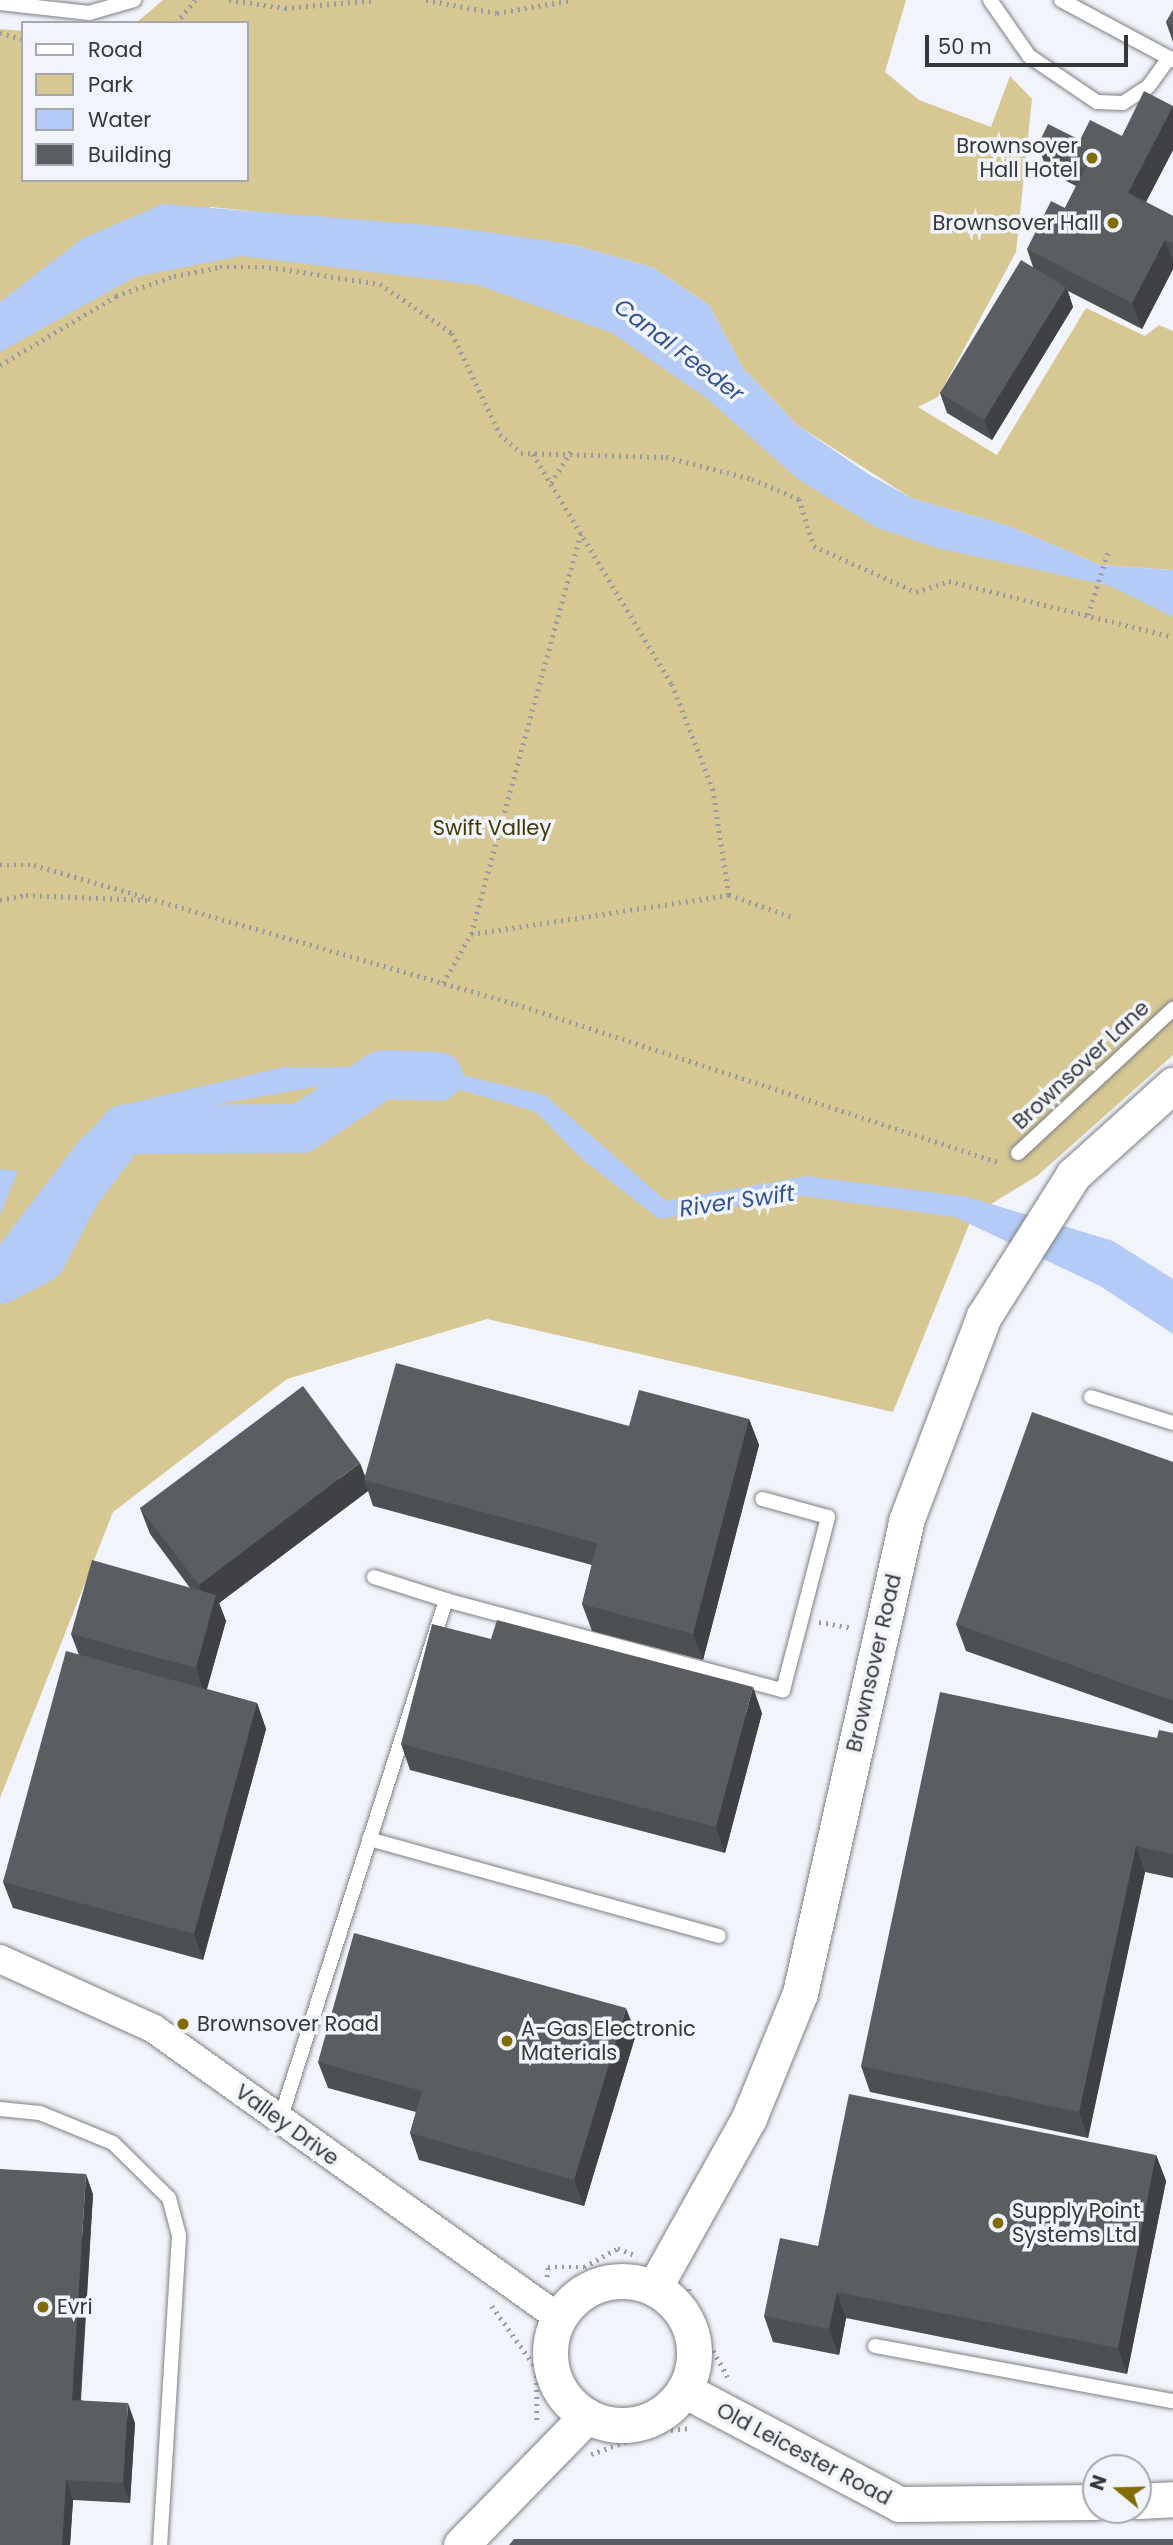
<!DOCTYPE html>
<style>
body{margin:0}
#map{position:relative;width:1173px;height:2545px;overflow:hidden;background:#f1f4fa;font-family:Poppins,sans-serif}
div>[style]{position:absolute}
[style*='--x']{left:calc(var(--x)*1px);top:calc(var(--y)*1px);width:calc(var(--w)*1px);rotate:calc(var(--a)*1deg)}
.green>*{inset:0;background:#d6c793}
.water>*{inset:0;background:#b3cbf6}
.river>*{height:49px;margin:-24.5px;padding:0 24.5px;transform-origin:24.5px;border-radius:24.5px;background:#b3cbf6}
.path>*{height:4.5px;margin-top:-2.25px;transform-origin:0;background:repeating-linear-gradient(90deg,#999ba0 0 2px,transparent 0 7px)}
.roads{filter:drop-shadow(0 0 2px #7d8085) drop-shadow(0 0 2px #7d8085)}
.service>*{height:14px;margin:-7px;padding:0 7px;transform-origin:7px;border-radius:7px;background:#fff}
.minor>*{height:28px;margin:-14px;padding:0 14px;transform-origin:14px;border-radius:14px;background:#fff}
.tertiary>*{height:35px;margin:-17.5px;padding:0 17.5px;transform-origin:17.5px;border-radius:17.5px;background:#fff}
.tertiary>.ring{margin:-17.5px;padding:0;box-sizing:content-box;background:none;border:35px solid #fff;border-radius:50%}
.wall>*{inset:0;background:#4d5053}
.shaded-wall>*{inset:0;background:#3f4144}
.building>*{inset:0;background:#5a5d61}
.dots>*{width:19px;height:19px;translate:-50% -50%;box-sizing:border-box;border:4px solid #f1f4fa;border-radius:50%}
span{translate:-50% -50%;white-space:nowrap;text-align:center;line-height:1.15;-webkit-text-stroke:7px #f1f4fa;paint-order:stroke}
.poi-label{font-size:21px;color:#36373a}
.right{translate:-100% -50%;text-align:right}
.left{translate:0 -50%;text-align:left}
.park-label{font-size:21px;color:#433703}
.street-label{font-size:21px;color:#36373a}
.water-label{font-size:23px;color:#325393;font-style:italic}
.legend{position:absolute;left:21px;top:21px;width:228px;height:161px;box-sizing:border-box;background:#f1f4fa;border:2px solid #a6a8ad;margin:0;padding:9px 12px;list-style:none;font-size:21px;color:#36373a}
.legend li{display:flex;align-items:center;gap:14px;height:35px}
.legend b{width:35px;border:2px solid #a6a8ad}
.north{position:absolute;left:1082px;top:2454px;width:70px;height:70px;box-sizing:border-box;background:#f1f4fa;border:2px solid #a6a8ad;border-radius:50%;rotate:289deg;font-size:19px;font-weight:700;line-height:28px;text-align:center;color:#36373a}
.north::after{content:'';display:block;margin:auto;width:24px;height:32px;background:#826c07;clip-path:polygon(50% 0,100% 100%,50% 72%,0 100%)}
.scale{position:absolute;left:925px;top:35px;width:203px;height:32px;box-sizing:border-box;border:4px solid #36373a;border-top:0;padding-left:9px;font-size:21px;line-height:24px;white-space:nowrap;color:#36373a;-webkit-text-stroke:5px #f1f4fa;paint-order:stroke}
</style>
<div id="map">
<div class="green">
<div style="clip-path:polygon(163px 0,906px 0,885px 72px,919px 100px,991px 127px,1010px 76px,1032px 99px,1016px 252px,938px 397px,918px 407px,997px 455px,1086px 308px,1145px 336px,1159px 325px,1173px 331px,1173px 570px,1100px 565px,1009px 526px,911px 498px,797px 425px,743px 368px,709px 305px,652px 267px,570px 244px,211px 207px,39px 274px,0 302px,0 29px,23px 31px,23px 180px,247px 180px,247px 23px,136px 23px)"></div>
<div style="clip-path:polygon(163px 240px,566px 279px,856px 488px,1173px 599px,1173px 1055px,1037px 1176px,973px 1215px,893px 1412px,487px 1319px,287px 1379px,113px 1512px,0 1798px,0 329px)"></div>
</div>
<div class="water">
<div style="clip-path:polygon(163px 204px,451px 227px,570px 244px,652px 267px,709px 305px,743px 368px,797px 425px,870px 475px,911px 498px,1009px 526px,1100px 565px,1173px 570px,1173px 617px,1110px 586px,937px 548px,875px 527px,798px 479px,705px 397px,612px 333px,478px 285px,241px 256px,135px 277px,0 352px,0 302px,83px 238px)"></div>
<div style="clip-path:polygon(284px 1067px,430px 1067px,545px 1095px,666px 1201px,807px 1176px,968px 1197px,1113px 1241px,1173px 1279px,1173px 1334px,1100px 1286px,955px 1217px,802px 1196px,659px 1219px,582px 1159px,536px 1112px,447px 1086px,362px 1079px,133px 1119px,109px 1139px,24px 1253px,0 1268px,0 1244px,79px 1141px,114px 1107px)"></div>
<div style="clip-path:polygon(0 1169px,18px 1171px,0 1215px)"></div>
</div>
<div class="river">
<div style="--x:0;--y:1279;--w:47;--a:-28.2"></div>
<div style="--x:41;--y:1257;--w:75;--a:-62.1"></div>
<div style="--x:76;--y:1191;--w:78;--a:-52.8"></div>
<div style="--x:123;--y:1129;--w:178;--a:-0.3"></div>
<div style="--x:301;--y:1128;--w:97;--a:-33.7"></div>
<div style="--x:382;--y:1074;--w:56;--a:2"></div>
</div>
<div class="path">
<div style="--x:229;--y:0;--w:57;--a:8.1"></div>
<div style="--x:285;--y:8;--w:91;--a:-5"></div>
<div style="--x:426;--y:0;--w:72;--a:10.4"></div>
<div style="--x:497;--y:13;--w:76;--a:-9.8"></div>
<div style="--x:176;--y:23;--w:30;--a:-50"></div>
<div style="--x:0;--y:33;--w:24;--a:15"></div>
<div style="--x:0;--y:365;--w:135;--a:-30.7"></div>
<div style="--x:116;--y:296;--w:61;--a:-19"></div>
<div style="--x:174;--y:276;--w:47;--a:-11.1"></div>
<div style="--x:220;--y:267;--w:49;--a:0"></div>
<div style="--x:269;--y:267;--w:112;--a:8.7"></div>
<div style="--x:380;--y:284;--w:87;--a:34.2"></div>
<div style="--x:452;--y:333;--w:112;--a:64.6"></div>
<div style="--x:500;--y:434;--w:28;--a:42"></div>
<div style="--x:521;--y:453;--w:145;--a:1.6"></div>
<div style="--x:666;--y:457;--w:89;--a:14.3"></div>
<div style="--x:752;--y:479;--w:51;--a:23.1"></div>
<div style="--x:799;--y:499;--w:49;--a:72.3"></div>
<div style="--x:814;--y:546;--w:112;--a:24.3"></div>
<div style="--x:916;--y:592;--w:35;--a:-18"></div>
<div style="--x:949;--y:581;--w:231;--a:14"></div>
<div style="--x:533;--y:454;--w:269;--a:58.9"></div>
<div style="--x:672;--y:684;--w:113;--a:68.7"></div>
<div style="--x:713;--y:789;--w:107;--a:81.4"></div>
<div style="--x:729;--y:895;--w:68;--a:19"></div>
<div style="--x:551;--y:483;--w:38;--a:-58"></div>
<div style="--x:1088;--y:615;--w:67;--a:-72.6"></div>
<div style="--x:0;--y:865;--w:34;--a:0"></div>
<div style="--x:34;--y:865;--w:502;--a:16.09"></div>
<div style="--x:516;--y:1004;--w:510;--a:18.15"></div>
<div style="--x:0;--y:900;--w:26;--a:-11"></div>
<div style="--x:26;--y:895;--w:123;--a:2.3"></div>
<div style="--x:471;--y:934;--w:416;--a:-74.7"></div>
<div style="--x:443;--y:983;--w:56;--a:-60.3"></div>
<div style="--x:471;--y:934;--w:261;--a:-8.6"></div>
<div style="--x:819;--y:1622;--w:34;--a:10"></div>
<div style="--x:547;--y:2277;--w:10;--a:-84"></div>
<div style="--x:548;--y:2267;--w:36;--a:0"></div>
<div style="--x:584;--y:2267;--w:39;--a:-29"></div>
<div style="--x:618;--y:2248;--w:21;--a:23"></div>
<div style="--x:689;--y:2289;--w:25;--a:81"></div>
<div style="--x:693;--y:2314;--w:74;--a:61"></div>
<div style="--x:492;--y:2306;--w:77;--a:54.5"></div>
<div style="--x:537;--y:2369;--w:52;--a:90"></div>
<div style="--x:591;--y:2454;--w:70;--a:-19.2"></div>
<div style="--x:657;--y:2431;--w:33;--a:-5"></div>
</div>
<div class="roads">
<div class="service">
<div style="--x:990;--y:0;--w:68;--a:55.1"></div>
<div style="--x:1029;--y:56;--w:82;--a:34.1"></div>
<div style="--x:1097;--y:102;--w:26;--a:2"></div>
<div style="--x:1123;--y:103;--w:30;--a:-33"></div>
<div style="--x:1148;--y:87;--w:36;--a:-54"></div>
<div style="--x:1061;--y:0;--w:127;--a:28.2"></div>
<div style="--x:0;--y:3;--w:90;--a:6.4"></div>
<div style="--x:89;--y:13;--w:47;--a:-16.1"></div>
<div style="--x:1018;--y:1153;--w:212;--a:-42.9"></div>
<div style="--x:1091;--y:1397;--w:86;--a:17.6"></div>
<div style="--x:374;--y:1577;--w:76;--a:17.7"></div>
<div style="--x:369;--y:1839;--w:363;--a:15.5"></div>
<div style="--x:0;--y:2109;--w:40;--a:5.7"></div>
<div style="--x:40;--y:2113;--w:79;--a:22.3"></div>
<div style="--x:113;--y:2143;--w:78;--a:44.5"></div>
<div style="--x:169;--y:2198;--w:39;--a:75"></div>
<div style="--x:179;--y:2236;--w:310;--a:93.5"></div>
<div style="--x:280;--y:2120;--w:546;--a:-72.3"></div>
<div style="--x:446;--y:1600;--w:349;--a:15"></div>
<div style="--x:783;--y:1690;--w:179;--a:-75.4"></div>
<div style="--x:828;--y:1517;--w:68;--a:-164.7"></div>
<div style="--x:875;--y:2346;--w:303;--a:10.5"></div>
</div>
<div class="minor">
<div style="--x:0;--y:1959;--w:169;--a:24.4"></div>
<div style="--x:154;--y:2029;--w:498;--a:35.5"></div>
</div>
<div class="tertiary">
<div class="ring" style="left:550px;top:2281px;width:109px;height:109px"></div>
<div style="--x:654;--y:2288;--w:195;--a:-60.8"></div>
<div style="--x:749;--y:2118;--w:135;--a:-67.8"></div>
<div style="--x:800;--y:1993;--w:484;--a:-77.3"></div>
<div style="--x:906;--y:1521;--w:219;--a:-69.2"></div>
<div style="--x:984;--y:1316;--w:167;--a:-57.7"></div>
<div style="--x:1073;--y:1175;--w:135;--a:-42"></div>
<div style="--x:684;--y:2390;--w:243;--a:27.9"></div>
<div style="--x:899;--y:2504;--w:197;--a:-0.6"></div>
<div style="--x:1138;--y:2501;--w:35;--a:-3"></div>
<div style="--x:461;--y:2545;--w:180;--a:-45.7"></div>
</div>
</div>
<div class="wall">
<div style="clip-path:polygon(1173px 10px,1173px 42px,1166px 22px)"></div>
<div style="clip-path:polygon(1173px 106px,1173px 150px,1146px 202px,1173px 216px,1173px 269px,1142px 329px,1068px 291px,1073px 307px,992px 440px,947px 413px,940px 393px,1033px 267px,1027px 249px,1065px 208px,1076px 186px,1047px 171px,1038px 145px,1080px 140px,1122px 136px)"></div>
<div style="clip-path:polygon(749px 1419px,759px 1445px,703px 1660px,592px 1631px,582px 1604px,592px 1565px,373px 1506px,368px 1491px,219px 1603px,226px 1621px,207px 1689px,257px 1703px,266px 1729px,203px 1960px,13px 1908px,3px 1882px,79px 1655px,71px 1634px,190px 1588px,150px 1534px,140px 1508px,365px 1475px,629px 1426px)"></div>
<div style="clip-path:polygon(1173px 1462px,1173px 1724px,966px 1651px,956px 1624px)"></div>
<div style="clip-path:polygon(762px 1713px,725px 1853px,410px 1770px,401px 1744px)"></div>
<div style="clip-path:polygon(1173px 1733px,1173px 1878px,1145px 1872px,1088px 2138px,870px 2092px,861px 2066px,1157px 1738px)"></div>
<div style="clip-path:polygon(636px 2034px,584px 2206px,419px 2160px,410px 2133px,416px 2112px,328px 2088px,318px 2062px)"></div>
<div style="clip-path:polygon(1156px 2155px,1166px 2181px,1127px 2374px,846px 2318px,839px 2355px,773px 2342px,764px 2316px,818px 2246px)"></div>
<div style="clip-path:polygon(93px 2194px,81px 2400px,135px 2423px,130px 2503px,73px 2500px,70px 2545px,0 2545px)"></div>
</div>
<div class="shaded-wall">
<div style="clip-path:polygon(1173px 106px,1173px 150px,1137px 219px,1128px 193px)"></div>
<div style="clip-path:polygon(1165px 240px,1173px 262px,1173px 269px,1142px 329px,1132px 303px)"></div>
<div style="clip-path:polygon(1066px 287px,1073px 307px,992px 440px,984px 420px)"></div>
<div style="clip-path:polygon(749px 1419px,759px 1445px,703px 1660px,693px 1634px)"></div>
<div style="clip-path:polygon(360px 1463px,367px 1481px,364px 1480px,368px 1491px,219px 1603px,226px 1621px,205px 1695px,196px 1668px,208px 1611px,199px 1585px)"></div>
<div style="clip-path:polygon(753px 1687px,762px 1713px,725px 1853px,716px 1827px)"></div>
<div style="clip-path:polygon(257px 1703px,266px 1729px,203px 1960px,194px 1934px)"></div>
<div style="clip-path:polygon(1136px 1846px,1145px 1872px,1088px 2138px,1079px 2112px)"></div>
<div style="clip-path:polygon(626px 2008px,636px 2034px,584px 2206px,574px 2180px)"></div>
<div style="clip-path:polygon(1156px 2155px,1166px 2181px,1127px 2374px,1118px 2348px)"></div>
<div style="clip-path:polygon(86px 2174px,93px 2194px,79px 2420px,72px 2400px)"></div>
<div style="clip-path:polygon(837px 2292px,846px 2318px,839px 2355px,829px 2329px)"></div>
<div style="clip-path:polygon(128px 2403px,135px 2423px,130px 2503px,123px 2483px)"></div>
<div style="clip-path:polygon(66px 2480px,73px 2500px,70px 2545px,62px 2545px)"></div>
</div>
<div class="building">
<div style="clip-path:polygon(1173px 10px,1173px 26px,1166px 22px)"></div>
<div style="clip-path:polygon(1144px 91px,1173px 106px,1128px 193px,1173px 216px,1173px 244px,1165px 240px,1132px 303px,1027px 249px,1051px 201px,1065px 208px,1085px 169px,1038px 145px,1048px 124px,1080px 140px,1090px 120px,1122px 136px)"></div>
<div style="clip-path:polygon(1021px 260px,1066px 287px,984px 420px,940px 393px)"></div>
<div style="clip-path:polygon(396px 1363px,629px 1426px,639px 1390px,749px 1419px,693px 1634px,582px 1604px,597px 1543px,364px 1480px)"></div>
<div style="clip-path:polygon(303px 1386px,360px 1463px,199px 1585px,140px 1508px)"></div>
<div style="clip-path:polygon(1032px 1412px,1173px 1462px,1173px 1701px,956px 1624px)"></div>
<div style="clip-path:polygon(92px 1560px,216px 1595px,196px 1668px,71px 1634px)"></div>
<div style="clip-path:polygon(497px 1620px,753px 1687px,716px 1827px,401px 1744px,432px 1624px,491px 1639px)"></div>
<div style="clip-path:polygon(66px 1651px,257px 1703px,194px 1934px,3px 1882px)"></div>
<div style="clip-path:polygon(940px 1692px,1157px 1738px,1159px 1730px,1173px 1733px,1173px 1854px,1136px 1846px,1079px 2112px,861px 2066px)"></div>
<div style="clip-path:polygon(354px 1933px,626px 2008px,574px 2180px,410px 2133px,422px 2091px,318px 2062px)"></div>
<div style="clip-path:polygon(849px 2094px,1156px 2155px,1118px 2348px,837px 2292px,829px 2329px,764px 2316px,780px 2238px,818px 2246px)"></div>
<div style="clip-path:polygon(0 2169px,86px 2174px,72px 2400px,128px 2403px,123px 2483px,66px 2480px,62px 2545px,0 2545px)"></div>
<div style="clip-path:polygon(514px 2539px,1173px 2539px,1173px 2545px,509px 2545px)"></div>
</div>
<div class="dots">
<div style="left:1092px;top:158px;background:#826c07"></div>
<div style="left:1113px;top:223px;background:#826c07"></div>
<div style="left:183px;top:2024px;background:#826c07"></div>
<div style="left:507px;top:2041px;background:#826c07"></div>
<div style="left:998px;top:2223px;background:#826c07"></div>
<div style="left:43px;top:2307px;background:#826c07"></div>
</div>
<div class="poi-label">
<span class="right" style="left:1078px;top:158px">Brownsover<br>Hall Hotel</span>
<span class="right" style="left:1099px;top:223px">Brownsover Hall</span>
<span class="left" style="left:197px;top:2024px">Brownsover Road</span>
<span class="left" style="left:521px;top:2041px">A-Gas Electronic<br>Materials</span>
<span class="left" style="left:1012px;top:2223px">Supply Point<br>Systems Ltd</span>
<span class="left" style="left:57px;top:2307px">Evri</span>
</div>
<div class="park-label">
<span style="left:492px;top:828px">Swift Valley</span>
</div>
<div class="street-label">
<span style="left:1081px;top:1065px;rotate:-43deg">Brownsover Lane</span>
<span style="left:874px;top:1663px;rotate:-77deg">Brownsover Road</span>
<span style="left:287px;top:2125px;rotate:36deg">Valley Drive</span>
<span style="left:804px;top:2454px;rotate:28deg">Old Leicester Road</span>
</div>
<div class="water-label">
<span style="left:679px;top:350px;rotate:37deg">Canal Feeder</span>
<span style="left:737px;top:1201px;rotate:-8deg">River Swift</span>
</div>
<ul class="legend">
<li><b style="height:9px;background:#fff"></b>Road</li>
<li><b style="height:19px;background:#d6c793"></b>Park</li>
<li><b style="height:19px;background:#b3cbf6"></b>Water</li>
<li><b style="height:19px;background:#5a5d61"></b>Building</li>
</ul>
<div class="north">N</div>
<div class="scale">50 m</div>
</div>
